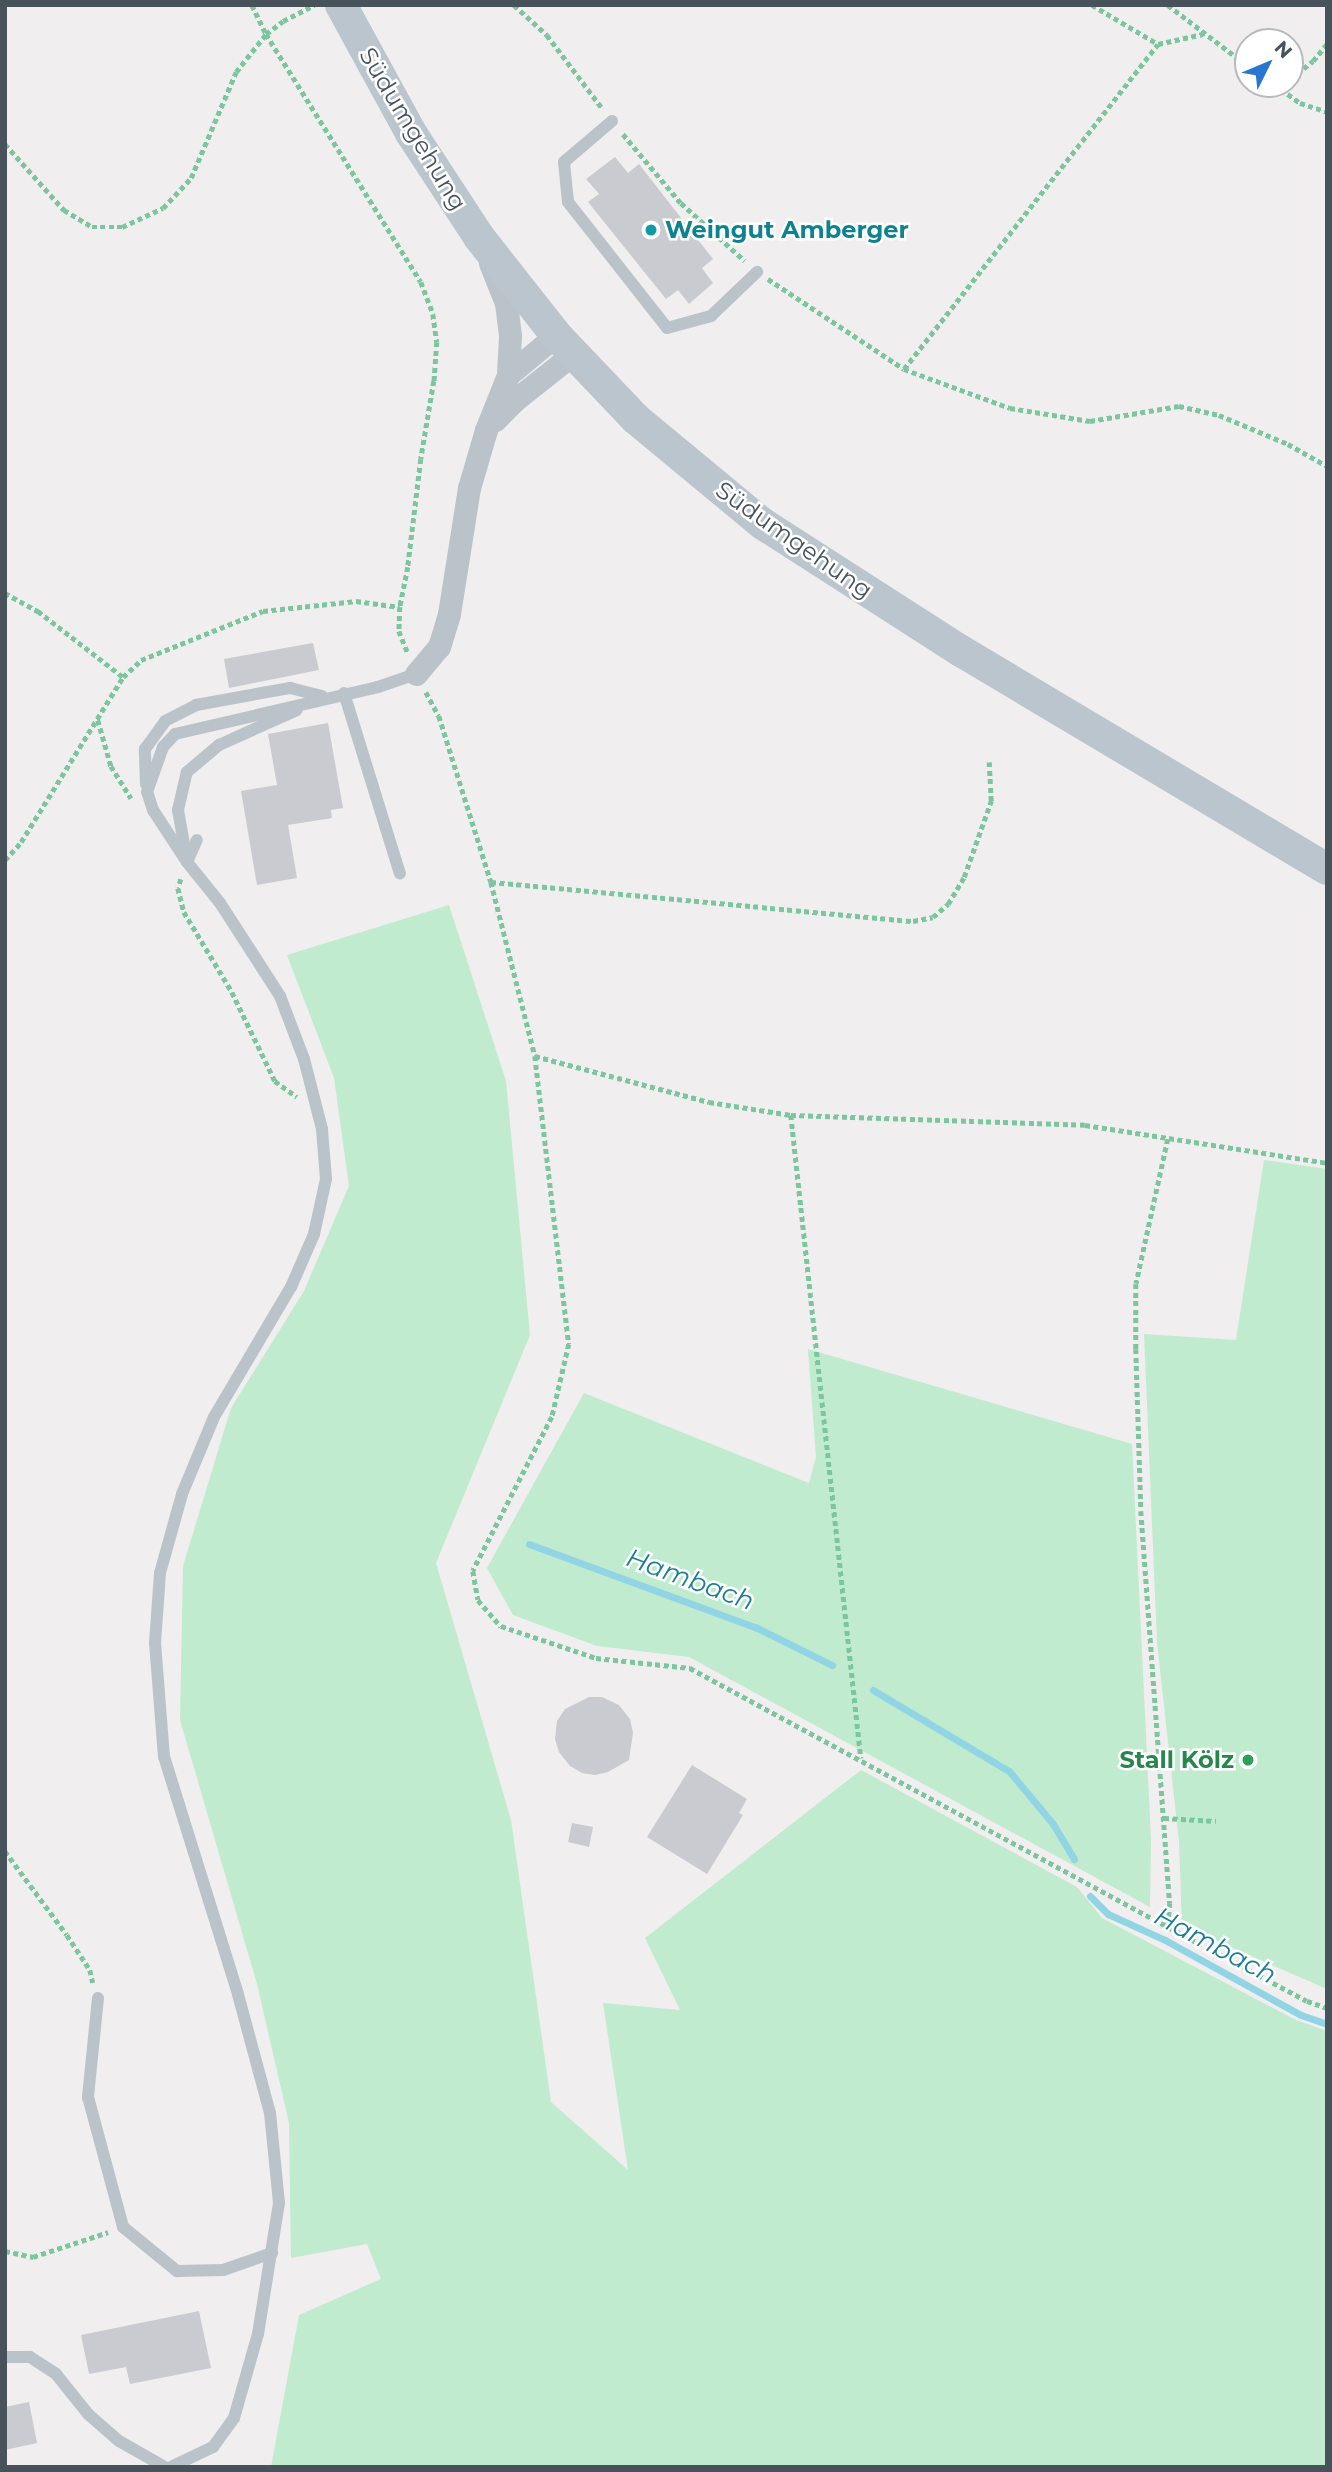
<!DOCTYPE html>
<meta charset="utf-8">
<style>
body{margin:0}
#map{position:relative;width:1332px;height:2472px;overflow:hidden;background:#f0eeee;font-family:Montserrat,sans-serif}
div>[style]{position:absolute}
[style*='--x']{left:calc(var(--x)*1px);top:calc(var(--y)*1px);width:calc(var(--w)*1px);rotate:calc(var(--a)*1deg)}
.green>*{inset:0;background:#c0ebcf}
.stream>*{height:7px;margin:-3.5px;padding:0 3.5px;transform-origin:3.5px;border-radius:3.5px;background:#91d5e4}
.building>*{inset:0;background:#c9cbd0}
.path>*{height:4.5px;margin-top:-2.25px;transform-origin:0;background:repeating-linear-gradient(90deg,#7bc59f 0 5px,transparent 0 8.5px)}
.service>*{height:12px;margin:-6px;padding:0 6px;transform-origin:6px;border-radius:6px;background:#bbc3ca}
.minor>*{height:23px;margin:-11.5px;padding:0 11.5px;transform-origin:11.5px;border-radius:11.5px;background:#bbc3ca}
.secondary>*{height:32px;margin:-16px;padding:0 16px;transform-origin:16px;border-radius:16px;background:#bbc5ce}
.dots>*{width:19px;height:19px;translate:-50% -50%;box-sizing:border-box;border:4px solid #fff;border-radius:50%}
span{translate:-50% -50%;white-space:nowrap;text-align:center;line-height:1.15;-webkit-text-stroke:5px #fff;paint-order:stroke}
.street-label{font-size:24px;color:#48525a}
.culture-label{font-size:24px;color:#0d838f;font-weight:700}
.left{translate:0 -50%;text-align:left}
.leisure-label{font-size:24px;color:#27864d;font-weight:700}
.right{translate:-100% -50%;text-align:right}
.water-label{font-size:26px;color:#197e95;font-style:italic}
.frame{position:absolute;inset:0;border:7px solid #48525a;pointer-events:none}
.north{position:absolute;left:1234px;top:28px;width:70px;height:70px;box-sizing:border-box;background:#fff;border:2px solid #b6babd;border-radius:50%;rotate:47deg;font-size:19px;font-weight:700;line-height:28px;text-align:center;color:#48525a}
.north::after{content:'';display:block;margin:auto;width:24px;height:32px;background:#2976d0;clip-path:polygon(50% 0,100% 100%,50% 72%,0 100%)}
</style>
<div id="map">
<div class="green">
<div style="clip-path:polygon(449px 905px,506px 1081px,530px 1335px,436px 1563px,511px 1820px,551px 2102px,628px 2170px,603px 2003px,680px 2010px,645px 1938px,861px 1770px,1077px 1887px,1102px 1918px,1296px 2020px,1327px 2031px,1327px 2467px,271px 2467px,299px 2315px,381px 2279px,367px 2244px,291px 2258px,289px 2123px,257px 1984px,180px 1720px,183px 1566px,231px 1408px,304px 1291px,349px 1186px,334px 1078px,287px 955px)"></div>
<div style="clip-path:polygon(1264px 1160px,1327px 1169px,1327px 1989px,1182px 1926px,1179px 1842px,1157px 1642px,1144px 1334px,1236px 1340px)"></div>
<div style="clip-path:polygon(808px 1349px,1132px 1444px,1151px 1839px,1150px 1907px,689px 1657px,597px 1646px,513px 1615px,487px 1568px,584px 1393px,809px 1483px,816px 1457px)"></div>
</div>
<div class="stream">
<div style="--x:529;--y:1544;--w:241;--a:20.2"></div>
<div style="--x:755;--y:1627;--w:86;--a:26.3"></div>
<div style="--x:873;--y:1690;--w:158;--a:30.8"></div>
<div style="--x:1009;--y:1771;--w:69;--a:50.3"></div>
<div style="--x:1053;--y:1824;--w:41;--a:59"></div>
<div style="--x:1090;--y:1896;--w:25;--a:45"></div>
<div style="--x:1108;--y:1914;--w:63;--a:24.5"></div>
<div style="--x:1165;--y:1940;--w:155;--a:28.9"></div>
<div style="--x:1301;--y:2015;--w:28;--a:19"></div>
</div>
<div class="building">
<div style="clip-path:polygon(615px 157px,628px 173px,639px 164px,713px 259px,702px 268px,713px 283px,689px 304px,678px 290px,666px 299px,588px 202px,599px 194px,586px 179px)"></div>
<div style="clip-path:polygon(313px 643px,319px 670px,229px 688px,224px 659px)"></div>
<div style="clip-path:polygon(328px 723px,343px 808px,331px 810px,332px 818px,288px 825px,297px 878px,257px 885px,241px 791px,277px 785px,268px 734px)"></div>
<div style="clip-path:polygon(589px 1697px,602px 1697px,619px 1705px,630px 1719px,633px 1733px,629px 1760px,608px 1772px,595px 1775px,582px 1773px,570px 1766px,559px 1752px,555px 1739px,557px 1721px,565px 1709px)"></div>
<div style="clip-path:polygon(692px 1765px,747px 1799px,739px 1813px,743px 1815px,707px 1874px,647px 1837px)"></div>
<div style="clip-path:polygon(572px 1823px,593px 1827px,589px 1847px,568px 1842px)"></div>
<div style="clip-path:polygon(199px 2311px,211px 2368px,130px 2384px,126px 2367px,89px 2374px,81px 2335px)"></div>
<div style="clip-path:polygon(29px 2402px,37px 2443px,5px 2450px,5px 2407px)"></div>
</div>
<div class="path">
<div style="--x:252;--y:5;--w:32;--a:64"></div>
<div style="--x:266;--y:34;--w:292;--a:58"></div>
<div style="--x:421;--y:282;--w:34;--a:69"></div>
<div style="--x:433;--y:314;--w:28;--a:82"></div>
<div style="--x:437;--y:342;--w:39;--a:94"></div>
<div style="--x:434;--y:381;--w:79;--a:99.5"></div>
<div style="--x:421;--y:459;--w:109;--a:96.9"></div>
<div style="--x:408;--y:567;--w:41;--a:101.3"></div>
<div style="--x:400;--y:607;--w:24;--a:92"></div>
<div style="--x:399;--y:631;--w:24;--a:68"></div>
<div style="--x:514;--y:5;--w:45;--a:42.3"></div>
<div style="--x:547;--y:35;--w:91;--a:53"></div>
<div style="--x:1092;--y:5;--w:77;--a:30.6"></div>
<div style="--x:1158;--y:44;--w:46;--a:-12.5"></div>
<div style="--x:1168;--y:5;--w:101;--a:37.3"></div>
<div style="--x:1290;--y:79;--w:29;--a:-38"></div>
<div style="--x:1313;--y:61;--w:22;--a:-51"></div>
<div style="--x:1274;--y:84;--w:32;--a:36"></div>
<div style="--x:1300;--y:103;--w:28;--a:18"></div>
<div style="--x:623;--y:134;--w:90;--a:50"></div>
<div style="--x:681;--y:203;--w:86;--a:42.2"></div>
<div style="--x:5;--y:144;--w:89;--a:48.2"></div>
<div style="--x:64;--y:210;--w:33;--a:31"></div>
<div style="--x:92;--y:227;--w:30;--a:0"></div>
<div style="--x:122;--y:227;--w:45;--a:-24.9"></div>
<div style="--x:163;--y:208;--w:41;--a:-47"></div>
<div style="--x:191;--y:178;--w:115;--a:-67"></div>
<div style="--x:236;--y:72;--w:48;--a:-51.7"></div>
<div style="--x:266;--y:34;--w:21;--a:-37"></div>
<div style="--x:283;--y:21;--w:35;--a:-27"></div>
<div style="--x:768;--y:279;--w:163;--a:33.5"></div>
<div style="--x:904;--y:369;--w:113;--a:20.2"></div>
<div style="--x:1010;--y:408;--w:81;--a:9.2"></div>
<div style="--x:1090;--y:421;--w:90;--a:-9.6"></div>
<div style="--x:1179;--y:406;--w:41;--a:12.7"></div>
<div style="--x:1219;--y:415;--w:75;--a:22.8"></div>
<div style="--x:1288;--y:444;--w:45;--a:29.4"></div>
<div style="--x:904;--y:369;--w:412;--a:-52"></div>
<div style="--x:5;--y:593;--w:38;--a:29"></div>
<div style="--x:38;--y:611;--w:108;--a:37.8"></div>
<div style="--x:426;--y:692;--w:27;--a:62"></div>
<div style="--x:439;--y:716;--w:174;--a:72.6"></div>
<div style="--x:491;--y:882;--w:179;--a:75.8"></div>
<div style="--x:535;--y:1056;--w:290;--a:83.3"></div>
<div style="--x:569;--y:1344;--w:75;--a:103.1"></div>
<div style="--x:552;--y:1417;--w:173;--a:117.2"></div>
<div style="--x:473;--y:1571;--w:29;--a:80"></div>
<div style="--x:478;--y:1600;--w:35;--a:49"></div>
<div style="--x:501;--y:1626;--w:100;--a:18.6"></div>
<div style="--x:596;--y:1658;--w:95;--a:6.1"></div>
<div style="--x:690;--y:1668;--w:544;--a:28.45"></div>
<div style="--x:1168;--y:1927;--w:157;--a:28"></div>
<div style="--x:1307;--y:2001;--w:21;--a:19"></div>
<div style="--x:98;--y:720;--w:48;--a:74.2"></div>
<div style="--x:111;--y:766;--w:38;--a:58"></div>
<div style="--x:5;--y:860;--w:24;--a:-48"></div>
<div style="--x:21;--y:842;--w:194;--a:-58.3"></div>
<div style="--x:123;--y:677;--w:25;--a:-43"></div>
<div style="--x:141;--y:660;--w:131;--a:-21.9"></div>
<div style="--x:263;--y:611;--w:94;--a:-6.1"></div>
<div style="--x:356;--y:601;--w:44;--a:7.8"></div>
<div style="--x:181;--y:879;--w:9;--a:108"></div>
<div style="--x:178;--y:888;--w:25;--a:76"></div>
<div style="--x:184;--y:912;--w:93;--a:59"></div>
<div style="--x:232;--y:992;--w:99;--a:64.2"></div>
<div style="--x:275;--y:1081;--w:27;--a:36"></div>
<div style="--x:491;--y:882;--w:424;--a:5.3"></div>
<div style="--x:913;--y:921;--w:20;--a:-11"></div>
<div style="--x:933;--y:917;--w:20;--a:-41"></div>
<div style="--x:948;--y:904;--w:31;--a:-59"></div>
<div style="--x:964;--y:877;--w:81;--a:-70.4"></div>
<div style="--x:991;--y:801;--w:39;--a:-93"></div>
<div style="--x:535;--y:1056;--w:180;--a:14.8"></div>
<div style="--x:709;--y:1102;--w:83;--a:9"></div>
<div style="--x:791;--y:1115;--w:294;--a:1.9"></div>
<div style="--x:1085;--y:1125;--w:245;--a:8.9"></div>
<div style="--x:791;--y:1115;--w:647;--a:83.79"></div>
<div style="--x:1168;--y:1139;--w:148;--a:102.4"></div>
<div style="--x:1136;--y:1284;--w:65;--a:90"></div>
<div style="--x:1136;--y:1349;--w:162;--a:88.2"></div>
<div style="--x:1141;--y:1511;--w:393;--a:85.8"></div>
<div style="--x:1170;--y:1903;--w:24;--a:95"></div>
<div style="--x:1164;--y:1818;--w:52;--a:3.3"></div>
<div style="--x:5;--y:1851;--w:104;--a:53.6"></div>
<div style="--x:67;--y:1935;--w:42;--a:56.7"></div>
<div style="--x:90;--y:1970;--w:13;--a:77"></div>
<div style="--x:5;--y:2251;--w:29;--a:12"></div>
<div style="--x:33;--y:2257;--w:79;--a:-18.4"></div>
</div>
<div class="service">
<div style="--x:612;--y:121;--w:63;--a:139.5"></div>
<div style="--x:564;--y:162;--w:40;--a:84.3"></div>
<div style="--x:568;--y:202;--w:160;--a:51.8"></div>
<div style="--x:667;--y:328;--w:46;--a:-15.3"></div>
<div style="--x:711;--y:316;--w:64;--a:-43.7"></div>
<div style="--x:344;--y:693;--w:189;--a:72.8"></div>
<div style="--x:146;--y:784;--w:35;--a:-92"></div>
<div style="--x:145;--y:749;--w:34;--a:-54"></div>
<div style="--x:165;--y:721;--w:35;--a:-27"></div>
<div style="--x:196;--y:705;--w:96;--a:-10.3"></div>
<div style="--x:290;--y:688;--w:33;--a:14"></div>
<div style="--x:186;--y:855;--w:46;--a:-100.1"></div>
<div style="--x:178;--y:810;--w:39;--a:-77"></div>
<div style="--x:187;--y:772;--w:42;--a:-40.2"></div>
<div style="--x:219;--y:745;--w:85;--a:-24.2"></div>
<div style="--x:187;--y:862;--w:24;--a:-66"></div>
<div style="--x:98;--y:1998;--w:100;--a:95.8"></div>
<div style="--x:88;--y:2097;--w:135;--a:74.9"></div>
<div style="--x:123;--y:2227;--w:70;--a:39.2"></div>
<div style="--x:177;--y:2271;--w:46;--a:-1.2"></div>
<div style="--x:223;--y:2270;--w:52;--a:-19.1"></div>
<div style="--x:5;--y:2357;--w:25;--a:0"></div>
<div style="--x:30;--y:2357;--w:31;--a:33"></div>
<div style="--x:56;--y:2374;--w:51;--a:51.3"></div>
<div style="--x:88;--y:2414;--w:41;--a:41.1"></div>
<div style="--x:119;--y:2441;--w:53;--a:29.5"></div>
<div style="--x:171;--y:2467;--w:47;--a:-25.5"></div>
<div style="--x:213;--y:2447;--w:36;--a:-54"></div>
<div style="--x:234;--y:2418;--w:87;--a:-74.1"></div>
<div style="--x:258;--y:2334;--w:133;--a:-80.9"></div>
<div style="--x:279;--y:2203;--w:90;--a:-95.7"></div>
<div style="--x:270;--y:2113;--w:123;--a:-105.1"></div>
<div style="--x:238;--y:1994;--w:248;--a:-107.3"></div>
<div style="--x:164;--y:1757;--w:114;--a:-94.5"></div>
<div style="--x:155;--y:1643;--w:70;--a:-85.9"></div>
<div style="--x:160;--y:1573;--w:82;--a:-74.4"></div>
<div style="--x:182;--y:1494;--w:83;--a:-67.4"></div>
<div style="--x:214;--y:1417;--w:151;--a:-59.4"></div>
<div style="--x:291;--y:1287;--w:58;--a:-66.5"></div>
<div style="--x:314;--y:1234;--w:56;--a:-77.7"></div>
<div style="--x:326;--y:1179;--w:50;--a:-94.6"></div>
<div style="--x:322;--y:1129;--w:72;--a:-104.4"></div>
<div style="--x:304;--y:1059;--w:67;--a:-110.9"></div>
<div style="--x:280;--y:996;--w:111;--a:-122.8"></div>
<div style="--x:220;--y:903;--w:53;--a:-128.8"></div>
<div style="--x:187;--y:862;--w:62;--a:-123.2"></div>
<div style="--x:153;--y:810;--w:19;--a:-108"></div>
<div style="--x:147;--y:792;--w:48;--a:-70.4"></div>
<div style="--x:163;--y:747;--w:18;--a:-47"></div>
<div style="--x:175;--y:734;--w:208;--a:-13"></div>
<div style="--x:378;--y:687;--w:40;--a:-18.9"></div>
</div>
<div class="minor">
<div style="--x:490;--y:263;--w:43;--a:68.2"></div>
<div style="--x:506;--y:303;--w:33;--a:83"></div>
<div style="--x:510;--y:336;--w:39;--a:93"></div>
<div style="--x:495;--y:420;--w:28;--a:-45"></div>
<div style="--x:515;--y:400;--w:74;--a:-38.4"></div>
<div style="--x:416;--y:674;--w:35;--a:-50"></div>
<div style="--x:439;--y:647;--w:34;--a:-73"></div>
<div style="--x:449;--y:614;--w:128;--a:-81"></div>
<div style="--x:469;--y:488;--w:60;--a:-73.7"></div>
<div style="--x:486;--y:430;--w:59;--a:-68.2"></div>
<div style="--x:508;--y:375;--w:62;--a:-39.8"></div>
</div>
<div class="secondary">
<div style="--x:341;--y:5;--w:146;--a:61.3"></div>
<div style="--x:411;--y:133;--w:124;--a:56.8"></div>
<div style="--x:479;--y:237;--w:125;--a:51.8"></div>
<div style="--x:556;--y:335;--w:116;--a:46.4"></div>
<div style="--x:636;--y:419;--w:165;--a:39.6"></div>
<div style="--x:763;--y:524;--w:235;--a:32.7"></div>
<div style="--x:961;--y:651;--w:426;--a:30.8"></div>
</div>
<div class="dots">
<div style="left:651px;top:230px;background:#0f9aa8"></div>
<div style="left:1248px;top:1760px;background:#2e9e5b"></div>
</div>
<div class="street-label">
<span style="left:413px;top:129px;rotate:59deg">Südumgehung</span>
<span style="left:794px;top:540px;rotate:35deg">Südumgehung</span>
</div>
<div class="culture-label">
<span class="left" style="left:665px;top:230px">Weingut Amberger</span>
</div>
<div class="leisure-label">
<span class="right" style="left:1234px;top:1760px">Stall Kölz</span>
</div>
<div class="water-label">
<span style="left:690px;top:1580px;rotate:20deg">Hambach</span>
<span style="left:1215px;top:1946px;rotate:28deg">Hambach</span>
</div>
<div class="frame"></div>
<div class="north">N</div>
</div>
